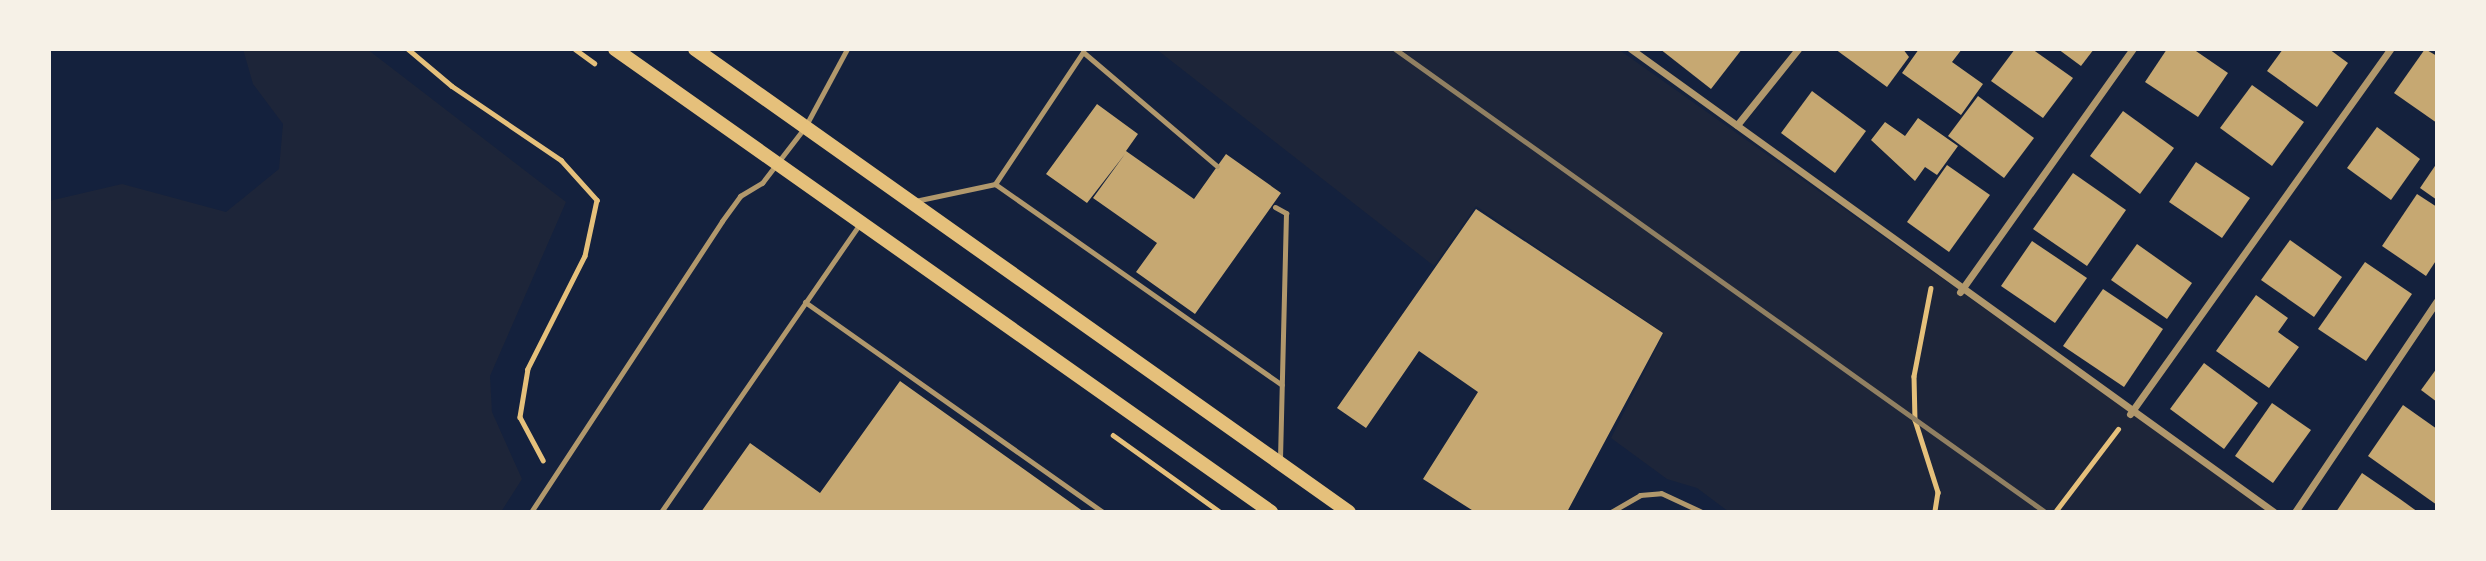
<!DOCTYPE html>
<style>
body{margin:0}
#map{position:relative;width:2486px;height:561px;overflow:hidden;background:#14213d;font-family:"DM Sans",sans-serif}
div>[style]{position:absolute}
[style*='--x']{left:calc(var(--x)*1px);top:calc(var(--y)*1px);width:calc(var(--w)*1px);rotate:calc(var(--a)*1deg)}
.green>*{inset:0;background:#1d2539}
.building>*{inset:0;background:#c6a872}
.path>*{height:4.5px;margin:-2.25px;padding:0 2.25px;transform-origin:2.25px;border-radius:2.25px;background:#e5c07b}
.service>*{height:5px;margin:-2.5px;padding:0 2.5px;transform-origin:2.5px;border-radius:2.5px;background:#b1986c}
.minor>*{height:7px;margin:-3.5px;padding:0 3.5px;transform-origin:3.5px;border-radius:3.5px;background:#b1986c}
.secondary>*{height:14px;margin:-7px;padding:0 7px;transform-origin:7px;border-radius:7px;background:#e5c07b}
.rail>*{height:5px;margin:-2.5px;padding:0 2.5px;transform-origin:2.5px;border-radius:2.5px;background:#918062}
span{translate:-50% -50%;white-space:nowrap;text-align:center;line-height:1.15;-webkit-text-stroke:5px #f6f1e7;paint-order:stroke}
.frame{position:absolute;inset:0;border:51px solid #f6f1e7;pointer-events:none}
</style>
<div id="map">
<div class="green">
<div style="clip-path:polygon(243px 49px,367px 49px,566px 202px,490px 376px,492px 412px,522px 479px,501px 512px,49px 512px,49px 201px,122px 184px,226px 212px,279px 169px,283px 124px,253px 84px)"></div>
<div style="clip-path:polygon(1156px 49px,1618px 49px,2272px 512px,1729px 512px,1697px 488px,1667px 479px,1611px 438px,1664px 333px,1476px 206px,1434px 266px)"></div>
</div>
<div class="building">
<div style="clip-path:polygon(1660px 49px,1742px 49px,1711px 89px)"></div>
<div style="clip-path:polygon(1835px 49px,1903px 49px,1909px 57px,1887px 87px)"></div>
<div style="clip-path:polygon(1919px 49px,1962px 49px,1952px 62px,1983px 84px,1961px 115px,1902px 73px)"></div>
<div style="clip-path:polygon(2015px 49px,2032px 49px,2073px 78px,2043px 118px,1991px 81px)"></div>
<div style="clip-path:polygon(2058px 49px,2094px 49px,2081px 66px)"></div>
<div style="clip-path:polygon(2167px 49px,2193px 49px,2228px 73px,2198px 117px,2145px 82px)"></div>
<div style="clip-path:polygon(2283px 49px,2329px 49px,2348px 63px,2317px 107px,2267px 71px)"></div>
<div style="clip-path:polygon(2425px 49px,2437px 56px,2437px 123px,2394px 93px)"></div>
<div style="clip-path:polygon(2252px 85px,2304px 122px,2272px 166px,2220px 128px)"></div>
<div style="clip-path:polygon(1812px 91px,1866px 131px,1835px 173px,1781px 133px)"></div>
<div style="clip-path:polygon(1978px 96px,2034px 138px,2004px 178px,1948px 136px)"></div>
<div style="clip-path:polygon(1097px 104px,1138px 134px,1126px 151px,1194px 199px,1226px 154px,1281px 193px,1195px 314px,1136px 272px,1157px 243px,1093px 198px,1125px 154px,1087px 203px,1046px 174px)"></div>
<div style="clip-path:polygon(2123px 111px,2174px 148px,2140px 194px,2090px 156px)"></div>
<div style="clip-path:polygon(1918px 118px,1958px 146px,1937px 175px,1925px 167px,1915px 181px,1871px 140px,1885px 122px,1905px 136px)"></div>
<div style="clip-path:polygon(2377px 127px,2420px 159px,2391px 200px,2347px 168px)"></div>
<div style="clip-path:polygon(2196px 162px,2250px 198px,2222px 238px,2169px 202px)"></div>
<div style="clip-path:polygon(2437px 163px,2437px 200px,2420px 188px)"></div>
<div style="clip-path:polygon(1947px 165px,1990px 195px,1949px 252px,1907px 222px)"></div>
<div style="clip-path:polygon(2073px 173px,2126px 210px,2087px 266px,2033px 229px)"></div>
<div style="clip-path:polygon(2417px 194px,2437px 207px,2437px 259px,2426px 276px,2382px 246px)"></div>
<div style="clip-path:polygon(1476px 209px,1663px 333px,1567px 512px,1475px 512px,1423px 479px,1478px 392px,1419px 351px,1366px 428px,1337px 408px)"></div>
<div style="clip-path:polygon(2290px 240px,2342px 277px,2314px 317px,2261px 280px)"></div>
<div style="clip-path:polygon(2032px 241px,2087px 278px,2055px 323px,2001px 286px)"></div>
<div style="clip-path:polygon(2137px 244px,2192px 283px,2167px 319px,2111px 280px)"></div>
<div style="clip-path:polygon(2365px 262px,2412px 294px,2366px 361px,2318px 329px)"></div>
<div style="clip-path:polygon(2103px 289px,2163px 329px,2124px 387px,2063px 346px)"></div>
<div style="clip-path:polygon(2256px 295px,2288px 318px,2278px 332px,2299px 347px,2269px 388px,2216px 351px)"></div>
<div style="clip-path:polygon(2204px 363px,2258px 403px,2224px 449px,2170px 409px)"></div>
<div style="clip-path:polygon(2437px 368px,2437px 402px,2421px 390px)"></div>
<div style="clip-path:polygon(900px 381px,1084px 512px,701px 512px,750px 443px,820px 493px)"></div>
<div style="clip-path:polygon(2272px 403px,2311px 430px,2273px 483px,2235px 456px)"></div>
<div style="clip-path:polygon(2403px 405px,2437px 429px,2437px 505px,2368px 456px)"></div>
<div style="clip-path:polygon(2362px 473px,2400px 499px,2418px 512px,2336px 512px)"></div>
</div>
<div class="path">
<div style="--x:408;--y:49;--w:57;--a:40.1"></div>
<div style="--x:452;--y:86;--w:132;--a:34.2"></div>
<div style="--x:561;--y:160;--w:54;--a:48"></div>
<div style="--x:597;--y:200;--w:57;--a:102.1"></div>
<div style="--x:585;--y:256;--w:127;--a:116.8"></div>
<div style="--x:528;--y:369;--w:49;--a:99.5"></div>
<div style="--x:520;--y:417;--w:49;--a:61.9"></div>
<div style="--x:575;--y:49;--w:24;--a:36"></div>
<div style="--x:1931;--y:288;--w:90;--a:100.9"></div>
<div style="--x:1914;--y:376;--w:44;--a:88.7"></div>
<div style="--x:1915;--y:420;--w:76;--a:72.3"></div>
<div style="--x:1938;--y:492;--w:20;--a:99"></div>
<div style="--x:1113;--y:435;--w:132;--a:35.7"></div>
<div style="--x:2055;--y:512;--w:104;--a:-52.8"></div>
</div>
<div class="service">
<div style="--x:995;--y:184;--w:350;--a:35"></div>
<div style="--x:915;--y:201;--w:82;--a:-12"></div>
<div style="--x:995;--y:184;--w:159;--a:-56.3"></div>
<div style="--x:1083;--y:52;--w:176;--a:40.4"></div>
<div style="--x:1275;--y:207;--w:13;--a:29"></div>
<div style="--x:1286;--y:213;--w:248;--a:91.4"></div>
<div style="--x:805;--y:302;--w:365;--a:35.2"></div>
<div style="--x:531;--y:512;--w:348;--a:-56.7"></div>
<div style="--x:722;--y:221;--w:31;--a:-54"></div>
<div style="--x:740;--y:196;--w:26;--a:-31"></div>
<div style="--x:762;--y:183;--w:71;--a:-52.5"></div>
<div style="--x:805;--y:127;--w:89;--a:-61.7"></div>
<div style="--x:661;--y:512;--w:351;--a:-55.4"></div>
<div style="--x:1611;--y:512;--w:34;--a:-30"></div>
<div style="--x:1640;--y:495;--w:21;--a:-5"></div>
<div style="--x:1661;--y:493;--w:45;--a:24.9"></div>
</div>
<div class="minor">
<div style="--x:1631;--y:49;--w:792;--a:35.76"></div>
<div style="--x:1737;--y:125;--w:97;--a:-51.2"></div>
<div style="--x:1960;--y:292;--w:298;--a:-54.6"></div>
<div style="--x:2130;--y:414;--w:448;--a:-54.5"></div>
<div style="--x:2295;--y:512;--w:254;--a:-56.1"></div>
</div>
<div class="secondary">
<div style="--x:615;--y:49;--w:803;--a:35.21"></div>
<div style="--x:695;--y:49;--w:801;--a:35.3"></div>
</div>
<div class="rail">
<div style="--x:1395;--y:49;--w:798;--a:35.46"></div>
</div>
<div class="frame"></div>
</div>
